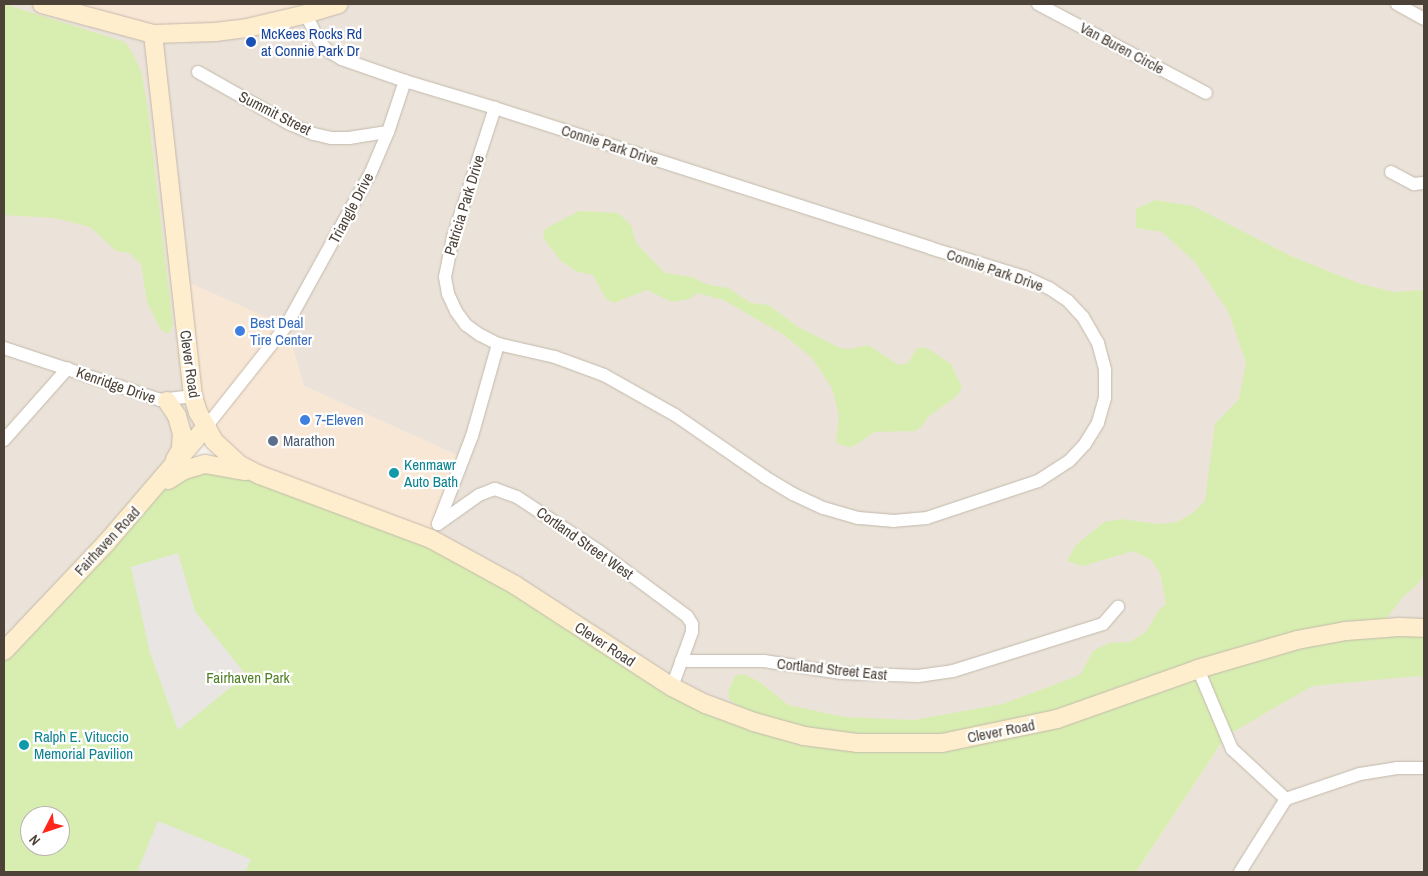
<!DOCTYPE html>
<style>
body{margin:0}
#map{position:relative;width:1428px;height:876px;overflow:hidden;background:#f7f2eb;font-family:"Archivo Narrow",sans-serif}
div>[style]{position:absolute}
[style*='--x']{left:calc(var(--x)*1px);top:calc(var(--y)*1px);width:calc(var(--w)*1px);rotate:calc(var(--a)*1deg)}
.residential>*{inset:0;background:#ebe3d9}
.commercial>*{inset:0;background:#f9e7d5}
.green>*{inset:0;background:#d8eeb1}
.parking>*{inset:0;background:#e8e5e2}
.roads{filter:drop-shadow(0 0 1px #c3b9ac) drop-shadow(0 0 1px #c3b9ac)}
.street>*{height:12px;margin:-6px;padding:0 6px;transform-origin:6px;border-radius:6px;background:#fff}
.secondary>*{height:18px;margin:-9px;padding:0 9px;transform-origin:9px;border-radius:9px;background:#ffeecd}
.dots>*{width:14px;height:14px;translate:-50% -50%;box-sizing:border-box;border:2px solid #fff;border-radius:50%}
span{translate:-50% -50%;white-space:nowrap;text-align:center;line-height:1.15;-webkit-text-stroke:4.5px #fff;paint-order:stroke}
.transit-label{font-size:15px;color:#164399}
.left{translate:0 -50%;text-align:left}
.street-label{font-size:15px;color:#4c4238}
.shop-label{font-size:15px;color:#366cbe}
.service-label{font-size:15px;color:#4e5e75}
.culture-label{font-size:15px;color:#0d838f}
.park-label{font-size:15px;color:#4f7f23}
.frame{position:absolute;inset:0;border:5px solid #4c4238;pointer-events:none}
.north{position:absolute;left:20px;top:806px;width:50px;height:50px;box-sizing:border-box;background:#fff;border:1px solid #b7b3af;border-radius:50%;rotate:229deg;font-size:14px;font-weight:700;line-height:20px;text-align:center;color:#4c4238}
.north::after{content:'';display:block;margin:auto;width:18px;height:22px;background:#ff261a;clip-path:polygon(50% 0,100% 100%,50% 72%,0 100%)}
</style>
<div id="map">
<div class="residential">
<div style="clip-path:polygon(4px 4px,1424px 4px,1424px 872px,1136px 872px,1226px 736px,942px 743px,706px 704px,431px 539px,463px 458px,304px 386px,286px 326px,206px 427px,4px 651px)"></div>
</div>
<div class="commercial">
<div style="clip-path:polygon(42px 4px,338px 4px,306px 14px,153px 34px)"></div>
<div style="clip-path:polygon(179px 278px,286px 326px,304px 386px,463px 458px,431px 539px,260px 475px,206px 427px)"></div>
</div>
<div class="green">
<div style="clip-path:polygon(4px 4px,125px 42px,133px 54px,142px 74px,148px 111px,173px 326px,168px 334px,160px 329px,147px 302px,141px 264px,129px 253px,116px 251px,90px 227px,55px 218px,4px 215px)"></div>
<div style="clip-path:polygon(1155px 200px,1193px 206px,1291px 256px,1358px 283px,1393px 292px,1424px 290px,1424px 574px,1417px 585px,1404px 596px,1384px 621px,1054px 716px,941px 738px,856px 740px,755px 718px,730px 700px,728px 692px,735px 676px,743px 674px,760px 682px,788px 705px,844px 717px,914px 720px,1003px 704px,1080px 675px,1093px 651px,1109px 643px,1129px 642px,1145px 633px,1159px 610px,1166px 604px,1160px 573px,1150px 559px,1133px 551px,1083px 566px,1067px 561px,1076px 545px,1104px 522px,1121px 519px,1158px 524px,1177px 522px,1193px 513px,1205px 501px,1215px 424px,1239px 399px,1246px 363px,1229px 313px,1195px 262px,1162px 232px,1136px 228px,1136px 209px)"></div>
<div style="clip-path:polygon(579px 211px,618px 213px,631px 225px,636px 243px,665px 273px,692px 277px,709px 285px,728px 288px,751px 303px,769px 305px,798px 327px,840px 348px,850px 349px,868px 345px,899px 365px,908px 363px,917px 348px,927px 348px,951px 364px,962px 387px,957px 396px,928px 417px,923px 425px,916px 431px,875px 432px,852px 447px,843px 446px,836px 442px,839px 416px,832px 388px,812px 358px,784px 335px,724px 300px,697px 293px,690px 299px,672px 302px,647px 290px,614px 303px,606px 299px,593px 275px,575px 271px,560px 260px,543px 238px,545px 229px)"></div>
<div style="clip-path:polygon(evenodd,205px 464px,431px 539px,706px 704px,857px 743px,1017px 729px,1198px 669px,1226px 736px,1136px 872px,4px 872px,4px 651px,155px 488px,205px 464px,30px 816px,60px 816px,60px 846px,30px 846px,30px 816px)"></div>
<div style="clip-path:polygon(1424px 629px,1424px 678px,1418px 676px,1312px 686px,1228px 735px,1199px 670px,1297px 642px)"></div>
</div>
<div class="parking">
<div style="clip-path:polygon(178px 553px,195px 611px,246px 675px,178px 730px,150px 653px,131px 567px)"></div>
<div style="clip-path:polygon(158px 821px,251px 859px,245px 872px,137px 872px)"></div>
</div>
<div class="roads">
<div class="street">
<div style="--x:1038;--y:4;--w:190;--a:27.9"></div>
<div style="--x:1397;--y:4;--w:31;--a:29"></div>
<div style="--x:198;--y:72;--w:106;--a:29.5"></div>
<div style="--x:290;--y:124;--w:26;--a:23"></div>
<div style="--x:314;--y:134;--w:17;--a:13"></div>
<div style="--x:331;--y:138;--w:18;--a:0"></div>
<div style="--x:349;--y:138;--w:39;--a:-9"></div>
<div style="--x:405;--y:81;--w:94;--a:16.7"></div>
<div style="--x:495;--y:108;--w:457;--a:17.8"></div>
<div style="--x:930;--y:248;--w:99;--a:17"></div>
<div style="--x:1025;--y:277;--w:26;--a:25"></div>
<div style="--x:1049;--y:288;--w:23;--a:34"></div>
<div style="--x:1068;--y:301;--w:22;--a:47"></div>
<div style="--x:1083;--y:317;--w:30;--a:60"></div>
<div style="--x:1098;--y:343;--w:28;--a:75"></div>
<div style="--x:1105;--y:370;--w:28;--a:90"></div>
<div style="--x:1105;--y:398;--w:26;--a:106"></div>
<div style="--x:1098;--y:423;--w:25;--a:122"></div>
<div style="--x:1085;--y:444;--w:23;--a:133"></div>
<div style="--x:1069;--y:461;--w:37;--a:147"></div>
<div style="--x:1038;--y:481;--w:117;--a:161.6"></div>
<div style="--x:927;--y:518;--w:33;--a:175"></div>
<div style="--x:894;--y:521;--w:36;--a:-175"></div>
<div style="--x:858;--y:518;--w:36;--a:-164"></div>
<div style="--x:823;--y:508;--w:33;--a:-155"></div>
<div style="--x:793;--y:494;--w:33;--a:-149"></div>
<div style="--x:765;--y:477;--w:109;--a:-145.4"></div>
<div style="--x:675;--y:415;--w:81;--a:-150.6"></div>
<div style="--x:604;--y:375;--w:52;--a:-159.8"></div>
<div style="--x:555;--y:357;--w:58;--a:-167.2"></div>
<div style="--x:498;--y:344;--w:20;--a:-153"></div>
<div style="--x:480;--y:335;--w:17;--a:-144"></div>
<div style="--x:466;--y:325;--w:17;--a:-126"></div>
<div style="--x:456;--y:311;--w:19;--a:-115"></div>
<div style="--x:448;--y:294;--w:17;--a:-100"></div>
<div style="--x:445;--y:277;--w:41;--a:-78.7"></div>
<div style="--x:453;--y:237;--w:136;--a:-72"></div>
<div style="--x:1391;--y:172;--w:26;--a:28"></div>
<div style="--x:1414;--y:184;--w:10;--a:-6"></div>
<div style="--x:4;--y:348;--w:164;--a:18.4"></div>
<div style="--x:160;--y:400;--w:33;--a:-7"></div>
<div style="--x:206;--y:427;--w:129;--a:-51.6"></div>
<div style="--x:286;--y:326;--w:176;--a:-61.1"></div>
<div style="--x:371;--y:172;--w:43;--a:-67"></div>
<div style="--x:388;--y:132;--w:54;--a:-71.6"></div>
<div style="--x:405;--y:81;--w:67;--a:-160.8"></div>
<div style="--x:342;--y:59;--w:16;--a:-150"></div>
<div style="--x:328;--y:51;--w:13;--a:-132"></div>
<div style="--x:319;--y:41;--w:30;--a:-116"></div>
<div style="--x:4;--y:440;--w:96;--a:-48.4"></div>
<div style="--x:438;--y:524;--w:50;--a:-35.3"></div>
<div style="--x:479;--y:495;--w:17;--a:-21"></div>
<div style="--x:495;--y:489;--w:23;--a:20"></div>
<div style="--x:517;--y:497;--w:98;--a:33.4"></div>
<div style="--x:599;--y:551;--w:109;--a:36.5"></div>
<div style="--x:687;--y:616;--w:9;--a:58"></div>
<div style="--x:692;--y:624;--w:8;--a:90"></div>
<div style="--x:692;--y:632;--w:59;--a:110"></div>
<div style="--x:438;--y:524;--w:94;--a:-68.9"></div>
<div style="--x:472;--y:436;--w:96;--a:-74.2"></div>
<div style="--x:681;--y:661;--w:83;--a:0"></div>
<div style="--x:764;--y:661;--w:78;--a:8.9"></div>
<div style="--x:841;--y:673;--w:77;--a:2.2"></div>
<div style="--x:918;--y:676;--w:35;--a:-8"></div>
<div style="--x:953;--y:671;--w:157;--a:-17.4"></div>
<div style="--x:1103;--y:624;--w:23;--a:-49"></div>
<div style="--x:1198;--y:669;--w:87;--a:67"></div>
<div style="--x:1232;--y:749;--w:74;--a:42.8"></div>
<div style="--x:1240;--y:872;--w:86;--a:-57.8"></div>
<div style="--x:1286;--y:799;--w:78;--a:-18.7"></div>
<div style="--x:1360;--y:774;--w:36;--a:-9"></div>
<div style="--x:1396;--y:768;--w:28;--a:0"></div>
</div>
<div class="secondary">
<div style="--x:42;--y:4;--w:115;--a:15.1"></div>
<div style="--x:153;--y:34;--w:62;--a:-1.8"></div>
<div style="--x:215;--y:32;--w:32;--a:-7"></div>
<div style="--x:247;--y:28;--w:61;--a:-13.3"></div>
<div style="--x:306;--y:14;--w:34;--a:-17"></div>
<div style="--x:153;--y:34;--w:364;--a:83.7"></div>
<div style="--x:193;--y:396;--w:17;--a:73"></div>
<div style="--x:198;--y:412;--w:33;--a:61"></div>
<div style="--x:214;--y:441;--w:35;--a:43"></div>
<div style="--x:240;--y:465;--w:22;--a:27"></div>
<div style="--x:260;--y:475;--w:183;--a:20.5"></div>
<div style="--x:431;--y:539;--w:96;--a:28.7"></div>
<div style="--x:515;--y:585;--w:187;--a:33"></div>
<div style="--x:672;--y:687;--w:38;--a:27"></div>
<div style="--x:706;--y:704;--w:51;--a:20.6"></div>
<div style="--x:754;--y:722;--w:52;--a:15.6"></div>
<div style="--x:804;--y:736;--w:53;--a:7.5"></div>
<div style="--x:857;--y:743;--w:85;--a:0"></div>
<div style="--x:942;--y:743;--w:117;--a:-11.8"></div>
<div style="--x:1057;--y:719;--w:150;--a:-19.5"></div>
<div style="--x:1198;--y:669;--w:103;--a:-16.3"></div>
<div style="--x:1297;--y:640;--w:50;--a:-10.4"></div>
<div style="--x:1346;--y:631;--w:53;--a:-4.3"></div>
<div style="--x:1399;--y:627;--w:25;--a:2"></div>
<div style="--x:167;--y:401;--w:18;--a:56"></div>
<div style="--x:177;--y:416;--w:18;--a:74"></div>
<div style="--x:182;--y:433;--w:16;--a:94"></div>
<div style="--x:181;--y:449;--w:13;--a:119"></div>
<div style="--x:168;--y:480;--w:19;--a:-32"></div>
<div style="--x:184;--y:470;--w:22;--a:-16"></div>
<div style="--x:205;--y:464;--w:41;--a:9.9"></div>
<div style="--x:4;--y:651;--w:150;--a:-46.6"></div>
<div style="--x:107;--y:542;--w:152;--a:-49.3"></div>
</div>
</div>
<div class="dots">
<div style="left:251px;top:42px;background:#1a4fb4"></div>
<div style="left:240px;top:331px;background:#3f7fe0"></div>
<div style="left:305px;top:420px;background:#3f7fe0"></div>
<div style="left:273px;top:441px;background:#5c6f8a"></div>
<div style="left:394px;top:473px;background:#0f9aa8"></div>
<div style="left:24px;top:745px;background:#0f9aa8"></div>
</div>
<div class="transit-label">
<span class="left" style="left:261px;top:42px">McKees Rocks Rd<br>at Connie Park Dr</span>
</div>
<div class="street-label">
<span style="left:1122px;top:48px;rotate:28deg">Van Buren Circle</span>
<span style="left:275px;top:113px;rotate:27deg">Summit Street</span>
<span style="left:610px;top:145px;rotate:18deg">Connie Park Drive</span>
<span style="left:464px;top:205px;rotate:-73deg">Patricia Park Drive</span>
<span style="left:351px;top:208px;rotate:-62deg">Triangle Drive</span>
<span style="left:995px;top:270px;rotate:19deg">Connie Park Drive</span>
<span style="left:190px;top:364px;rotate:82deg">Clever Road</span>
<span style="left:116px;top:385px;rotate:19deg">Kenridge Drive</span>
<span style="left:107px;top:541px;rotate:-47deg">Fairhaven Road</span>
<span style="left:585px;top:543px;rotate:35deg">Cortland Street West</span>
<span style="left:605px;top:644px;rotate:33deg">Clever Road</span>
<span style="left:832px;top:669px;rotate:6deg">Cortland Street East</span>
<span style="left:1001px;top:731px;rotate:-11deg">Clever Road</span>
</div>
<div class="shop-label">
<span class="left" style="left:250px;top:331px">Best Deal<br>Tire Center</span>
<span class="left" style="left:315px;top:420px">7-Eleven</span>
</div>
<div class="service-label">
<span class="left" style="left:283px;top:441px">Marathon</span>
</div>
<div class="culture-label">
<span class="left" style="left:404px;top:473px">Kenmawr<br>Auto Bath</span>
<span class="left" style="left:34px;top:745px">Ralph E. Vituccio<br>Memorial Pavilion</span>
</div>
<div class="park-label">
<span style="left:248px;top:678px">Fairhaven Park</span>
</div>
<div class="frame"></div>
<div class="north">N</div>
</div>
